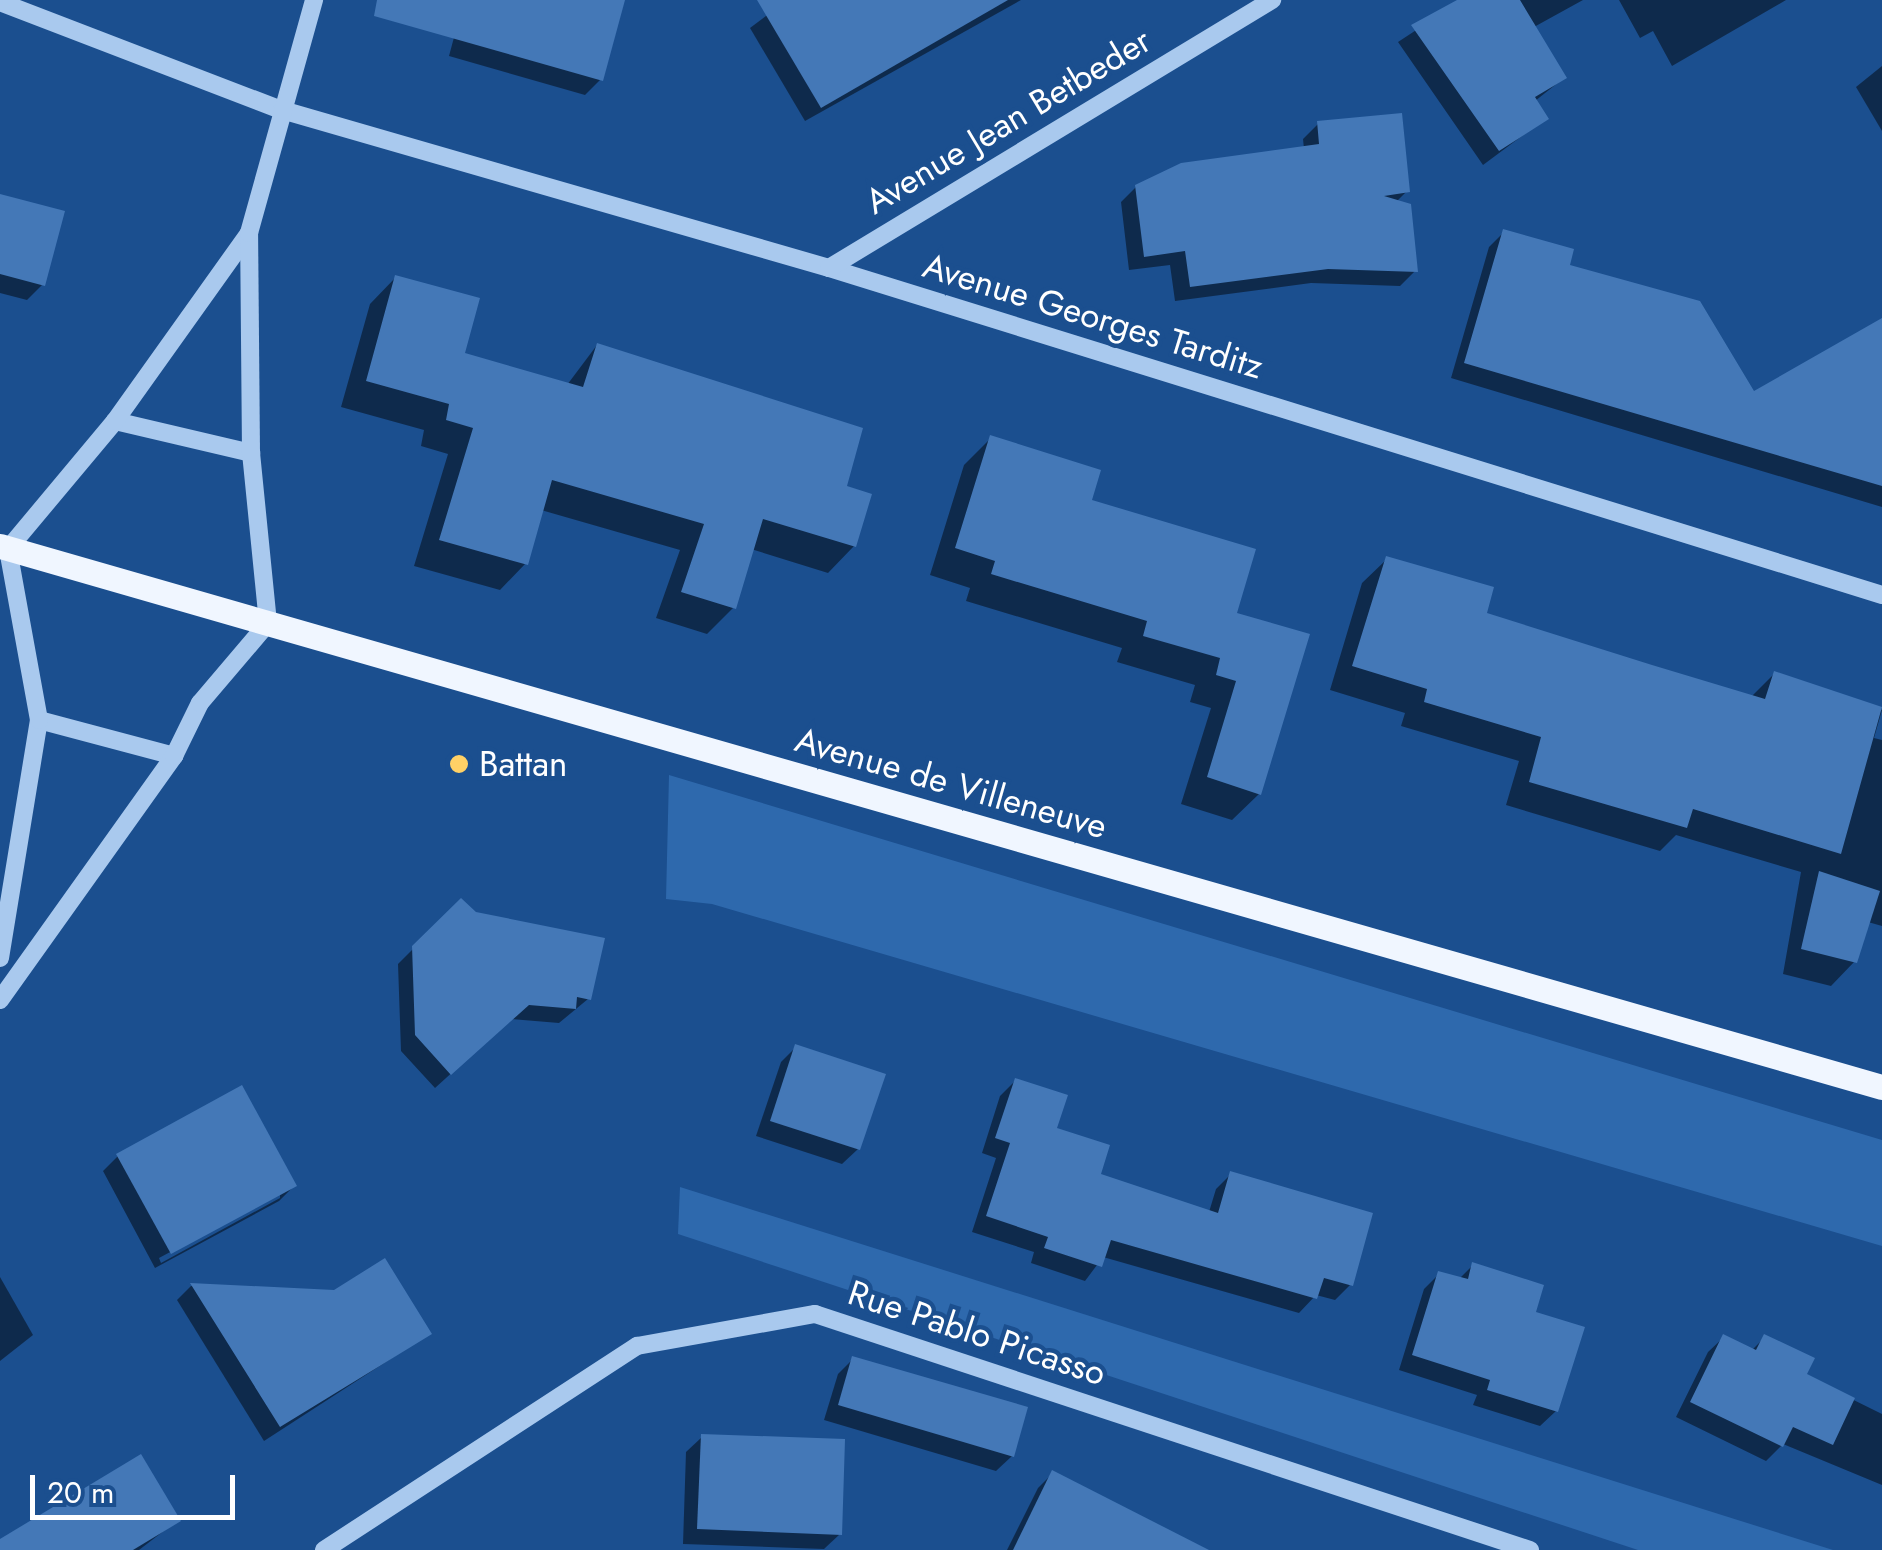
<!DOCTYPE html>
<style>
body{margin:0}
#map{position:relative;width:1882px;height:1550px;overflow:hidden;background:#1b4f8f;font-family:Jost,sans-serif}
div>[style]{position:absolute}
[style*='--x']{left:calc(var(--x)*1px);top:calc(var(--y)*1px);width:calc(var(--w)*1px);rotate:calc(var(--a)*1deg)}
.green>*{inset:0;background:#2e69ad}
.shadow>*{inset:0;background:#0007}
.building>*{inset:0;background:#4478b7}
.minor>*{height:18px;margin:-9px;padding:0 9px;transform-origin:9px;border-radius:9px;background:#a9c9ee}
.major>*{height:25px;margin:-12.5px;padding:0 12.5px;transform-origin:12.5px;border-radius:12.5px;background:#f0f6ff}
.dots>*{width:28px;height:28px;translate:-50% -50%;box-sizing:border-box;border:5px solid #1b4f8f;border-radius:50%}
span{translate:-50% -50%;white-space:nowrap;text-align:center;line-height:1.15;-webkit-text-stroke:9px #1b4f8f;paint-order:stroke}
.street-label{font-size:35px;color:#fff}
.poi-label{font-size:35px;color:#fff}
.left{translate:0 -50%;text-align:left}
.scale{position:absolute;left:30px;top:1475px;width:205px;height:45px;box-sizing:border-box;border:5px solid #fff;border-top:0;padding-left:12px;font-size:30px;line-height:35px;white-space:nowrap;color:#fff;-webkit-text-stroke:8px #1b4f8f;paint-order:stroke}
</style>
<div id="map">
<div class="green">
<div style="clip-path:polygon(669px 775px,1882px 1140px,1882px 1246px,712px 904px,666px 899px)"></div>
<div style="clip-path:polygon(680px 1187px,1833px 1550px,1638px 1550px,678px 1234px)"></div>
</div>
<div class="shadow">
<div style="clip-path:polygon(464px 0,622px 0,601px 79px,585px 95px,449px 56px)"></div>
<div style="clip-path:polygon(787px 0,1021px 0,805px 121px,750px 28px)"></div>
<div style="clip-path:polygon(1462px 0,1583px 0,1534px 27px,1564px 78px,1535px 101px,1546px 118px,1483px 165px,1398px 42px)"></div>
<div style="clip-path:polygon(1619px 0,1786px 0,1672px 66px,1653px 31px,1640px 38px)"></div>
<div style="clip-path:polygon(1882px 66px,1882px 131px,1856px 87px)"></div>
<div style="clip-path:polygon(1318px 124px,1407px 191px,1396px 202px,1415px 271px,1400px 286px,1311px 283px,1175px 301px,1170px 265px,1129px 270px,1121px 202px,1136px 187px,1304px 149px,1303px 139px)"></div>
<div style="clip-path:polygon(0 197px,42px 285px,27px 300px,0 293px)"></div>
<div style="clip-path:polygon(1504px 232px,1566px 267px,1753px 394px,1882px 341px,1882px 507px,1451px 378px,1489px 247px)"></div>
<div style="clip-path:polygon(396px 277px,462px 354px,567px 385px,597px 345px,844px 488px,854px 546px,828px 573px,751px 549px,733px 608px,707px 634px,656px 618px,680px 550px,541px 510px,526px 563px,500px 590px,414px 566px,448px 454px,421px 446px,424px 430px,341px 407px,370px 304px)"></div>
<div style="clip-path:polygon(991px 438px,1088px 501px,1234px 615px,1259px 794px,1232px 820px,1181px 804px,1211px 708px,1190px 702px,1195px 685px,1117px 662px,1122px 648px,966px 601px,970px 588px,930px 575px,964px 465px)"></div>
<div style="clip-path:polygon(1387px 559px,1484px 615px,1751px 697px,1774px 674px,1882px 710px,1874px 738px,1882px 740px,1882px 926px,1868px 922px,1855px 961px,1831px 986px,1783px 974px,1801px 872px,1676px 835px,1660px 851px,1506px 805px,1519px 761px,1401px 726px,1405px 713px,1330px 690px,1362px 583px)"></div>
<div style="clip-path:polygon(461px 901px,588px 999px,559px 1023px,511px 1019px,435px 1088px,401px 1051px,398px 964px)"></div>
<div style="clip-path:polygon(796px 1047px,858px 1149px,842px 1164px,756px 1136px,781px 1062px)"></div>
<div style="clip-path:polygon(1015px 1081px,1098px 1175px,1209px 1212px,1216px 1189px,1231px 1174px,1350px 1285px,1335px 1300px,1316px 1295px,1299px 1313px,1103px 1257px,1085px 1281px,1031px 1263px,1034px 1252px,972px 1232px,996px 1158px,982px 1153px,1000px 1096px)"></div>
<div style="clip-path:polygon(evenodd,118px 1156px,294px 1186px,279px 1201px,155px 1268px,103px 1171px,118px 1156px,280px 1193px,280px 1198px,161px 1263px,159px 1258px,280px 1193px)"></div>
<div style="clip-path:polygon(1473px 1265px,1533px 1313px,1556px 1411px,1540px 1426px,1473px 1405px,1477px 1395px,1399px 1370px,1424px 1289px,1439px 1274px,1459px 1279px)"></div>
<div style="clip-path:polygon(0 1277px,33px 1335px,0 1361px)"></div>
<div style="clip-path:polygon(191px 1286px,335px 1292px,429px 1334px,264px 1441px,177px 1300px)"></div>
<div style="clip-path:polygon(1724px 1337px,1751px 1351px,1765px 1337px,1803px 1375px,1882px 1414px,1882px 1485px,1783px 1444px,1766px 1461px,1676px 1417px,1708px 1352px)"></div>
<div style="clip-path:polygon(853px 1359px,1012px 1456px,996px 1471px,824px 1420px,838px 1374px)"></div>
<div style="clip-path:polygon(702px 1437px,840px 1534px,824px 1549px,683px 1544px,686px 1452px)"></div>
<div style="clip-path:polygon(1053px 1473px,1163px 1550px,1007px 1550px,1038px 1488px)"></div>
<div style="clip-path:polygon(178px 1520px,139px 1550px,0 1550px,0 1542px)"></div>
</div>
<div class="building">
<div style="clip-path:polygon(377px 0,625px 0,603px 81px,374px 16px)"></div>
<div style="clip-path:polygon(757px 0,1008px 0,821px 108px)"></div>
<div style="clip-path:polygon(1457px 0,1520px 0,1567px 78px,1535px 97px,1549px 119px,1499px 151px,1411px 25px)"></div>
<div style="clip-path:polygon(1402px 113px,1410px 192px,1384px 196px,1411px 204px,1418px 272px,1328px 269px,1190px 287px,1185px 251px,1144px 257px,1135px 185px,1181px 163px,1319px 144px,1317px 121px)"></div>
<div style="clip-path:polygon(0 194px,65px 211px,45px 286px,0 274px)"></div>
<div style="clip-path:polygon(1503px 229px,1574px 249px,1570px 265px,1700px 301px,1754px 391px,1882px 318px,1882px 486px,1464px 363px)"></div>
<div style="clip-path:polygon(395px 275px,480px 298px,465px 353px,583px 387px,597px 343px,863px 428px,847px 486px,872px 494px,856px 547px,763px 519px,736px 609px,681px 592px,704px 524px,552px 480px,528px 565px,439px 540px,473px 428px,446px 420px,449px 404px,366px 381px)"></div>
<div style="clip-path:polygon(990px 435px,1101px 470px,1092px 500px,1256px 549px,1237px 613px,1310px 634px,1261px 795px,1207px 777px,1236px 681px,1216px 675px,1220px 658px,1143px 636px,1147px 621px,991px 574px,995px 561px,955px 548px)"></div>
<div style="clip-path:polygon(1386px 556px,1494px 587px,1487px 613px,1652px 665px,1765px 699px,1774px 671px,1882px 707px,1841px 854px,1693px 809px,1687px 828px,1529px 782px,1541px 737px,1424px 702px,1427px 689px,1352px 666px)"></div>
<div style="clip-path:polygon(1819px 871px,1880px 891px,1857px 963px,1801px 949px)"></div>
<div style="clip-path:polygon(461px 898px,476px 912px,605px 938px,591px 1000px,577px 997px,576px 1009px,529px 1005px,451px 1075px,415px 1035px,412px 946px)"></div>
<div style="clip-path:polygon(795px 1044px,886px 1074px,860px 1150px,770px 1121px)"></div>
<div style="clip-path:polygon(1015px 1078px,1068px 1095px,1057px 1128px,1110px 1145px,1101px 1174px,1218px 1213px,1230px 1171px,1373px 1213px,1353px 1286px,1324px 1278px,1317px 1299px,1111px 1240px,1102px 1267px,1044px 1248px,1048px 1237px,986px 1216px,1010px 1143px,995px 1138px)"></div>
<div style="clip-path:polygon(242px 1085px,297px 1186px,171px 1254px,116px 1154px)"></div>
<div style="clip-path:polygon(385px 1258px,432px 1334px,280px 1427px,190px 1283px,334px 1290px)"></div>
<div style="clip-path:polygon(1472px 1262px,1544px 1285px,1536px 1312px,1585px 1327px,1558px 1412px,1487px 1390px,1490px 1380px,1412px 1355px,1438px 1271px,1468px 1279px)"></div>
<div style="clip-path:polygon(1723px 1334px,1756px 1350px,1764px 1334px,1815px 1358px,1807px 1374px,1855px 1398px,1833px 1445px,1793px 1427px,1783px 1447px,1690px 1402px)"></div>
<div style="clip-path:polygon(852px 1356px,1028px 1407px,1014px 1457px,838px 1405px)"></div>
<div style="clip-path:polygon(701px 1434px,845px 1439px,842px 1535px,697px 1529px)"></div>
<div style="clip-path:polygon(141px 1454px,181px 1521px,133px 1550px,0 1550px,0 1539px)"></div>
<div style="clip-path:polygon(1052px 1470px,1209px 1550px,1013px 1550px)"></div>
</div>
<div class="minor">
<div style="--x:0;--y:2;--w:302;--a:21"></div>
<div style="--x:282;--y:110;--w:569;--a:16.11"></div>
<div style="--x:829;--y:268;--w:1103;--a:17.25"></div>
<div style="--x:829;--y:268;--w:518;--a:-31.17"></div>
<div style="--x:115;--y:421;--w:140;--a:13.2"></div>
<div style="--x:39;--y:720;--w:140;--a:14.9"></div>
<div style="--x:0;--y:958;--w:241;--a:-80.7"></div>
<div style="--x:39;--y:720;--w:174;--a:-100.3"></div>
<div style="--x:8;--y:549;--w:167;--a:-50.1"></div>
<div style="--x:115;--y:421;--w:231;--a:-54.5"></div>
<div style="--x:0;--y:1000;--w:300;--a:-54.5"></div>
<div style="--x:174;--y:756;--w:59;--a:-63.9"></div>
<div style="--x:200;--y:703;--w:105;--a:-49.6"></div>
<div style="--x:268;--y:623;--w:171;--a:-95.7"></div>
<div style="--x:251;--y:453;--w:220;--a:-90.5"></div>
<div style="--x:249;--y:233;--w:242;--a:-74.4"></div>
<div style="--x:324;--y:1550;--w:374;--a:-33.1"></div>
<div style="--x:637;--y:1346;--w:181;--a:-10.2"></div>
<div style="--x:815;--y:1314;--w:753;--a:18.27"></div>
</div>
<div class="major">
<div style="--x:0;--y:546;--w:1958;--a:16.04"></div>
</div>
<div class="dots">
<div style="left:459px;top:764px;background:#ffd166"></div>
</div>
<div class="street-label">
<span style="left:1008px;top:121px;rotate:-31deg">Avenue Jean Betbeder</span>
<span style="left:1093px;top:316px;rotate:17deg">Avenue Georges Tarditz</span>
<span style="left:951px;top:783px;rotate:16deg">Avenue de Villeneuve</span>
<span style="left:977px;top:1333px;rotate:18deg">Rue Pablo Picasso</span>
</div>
<div class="poi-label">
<span class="left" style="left:479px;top:764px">Battan</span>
</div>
<div class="scale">20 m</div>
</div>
